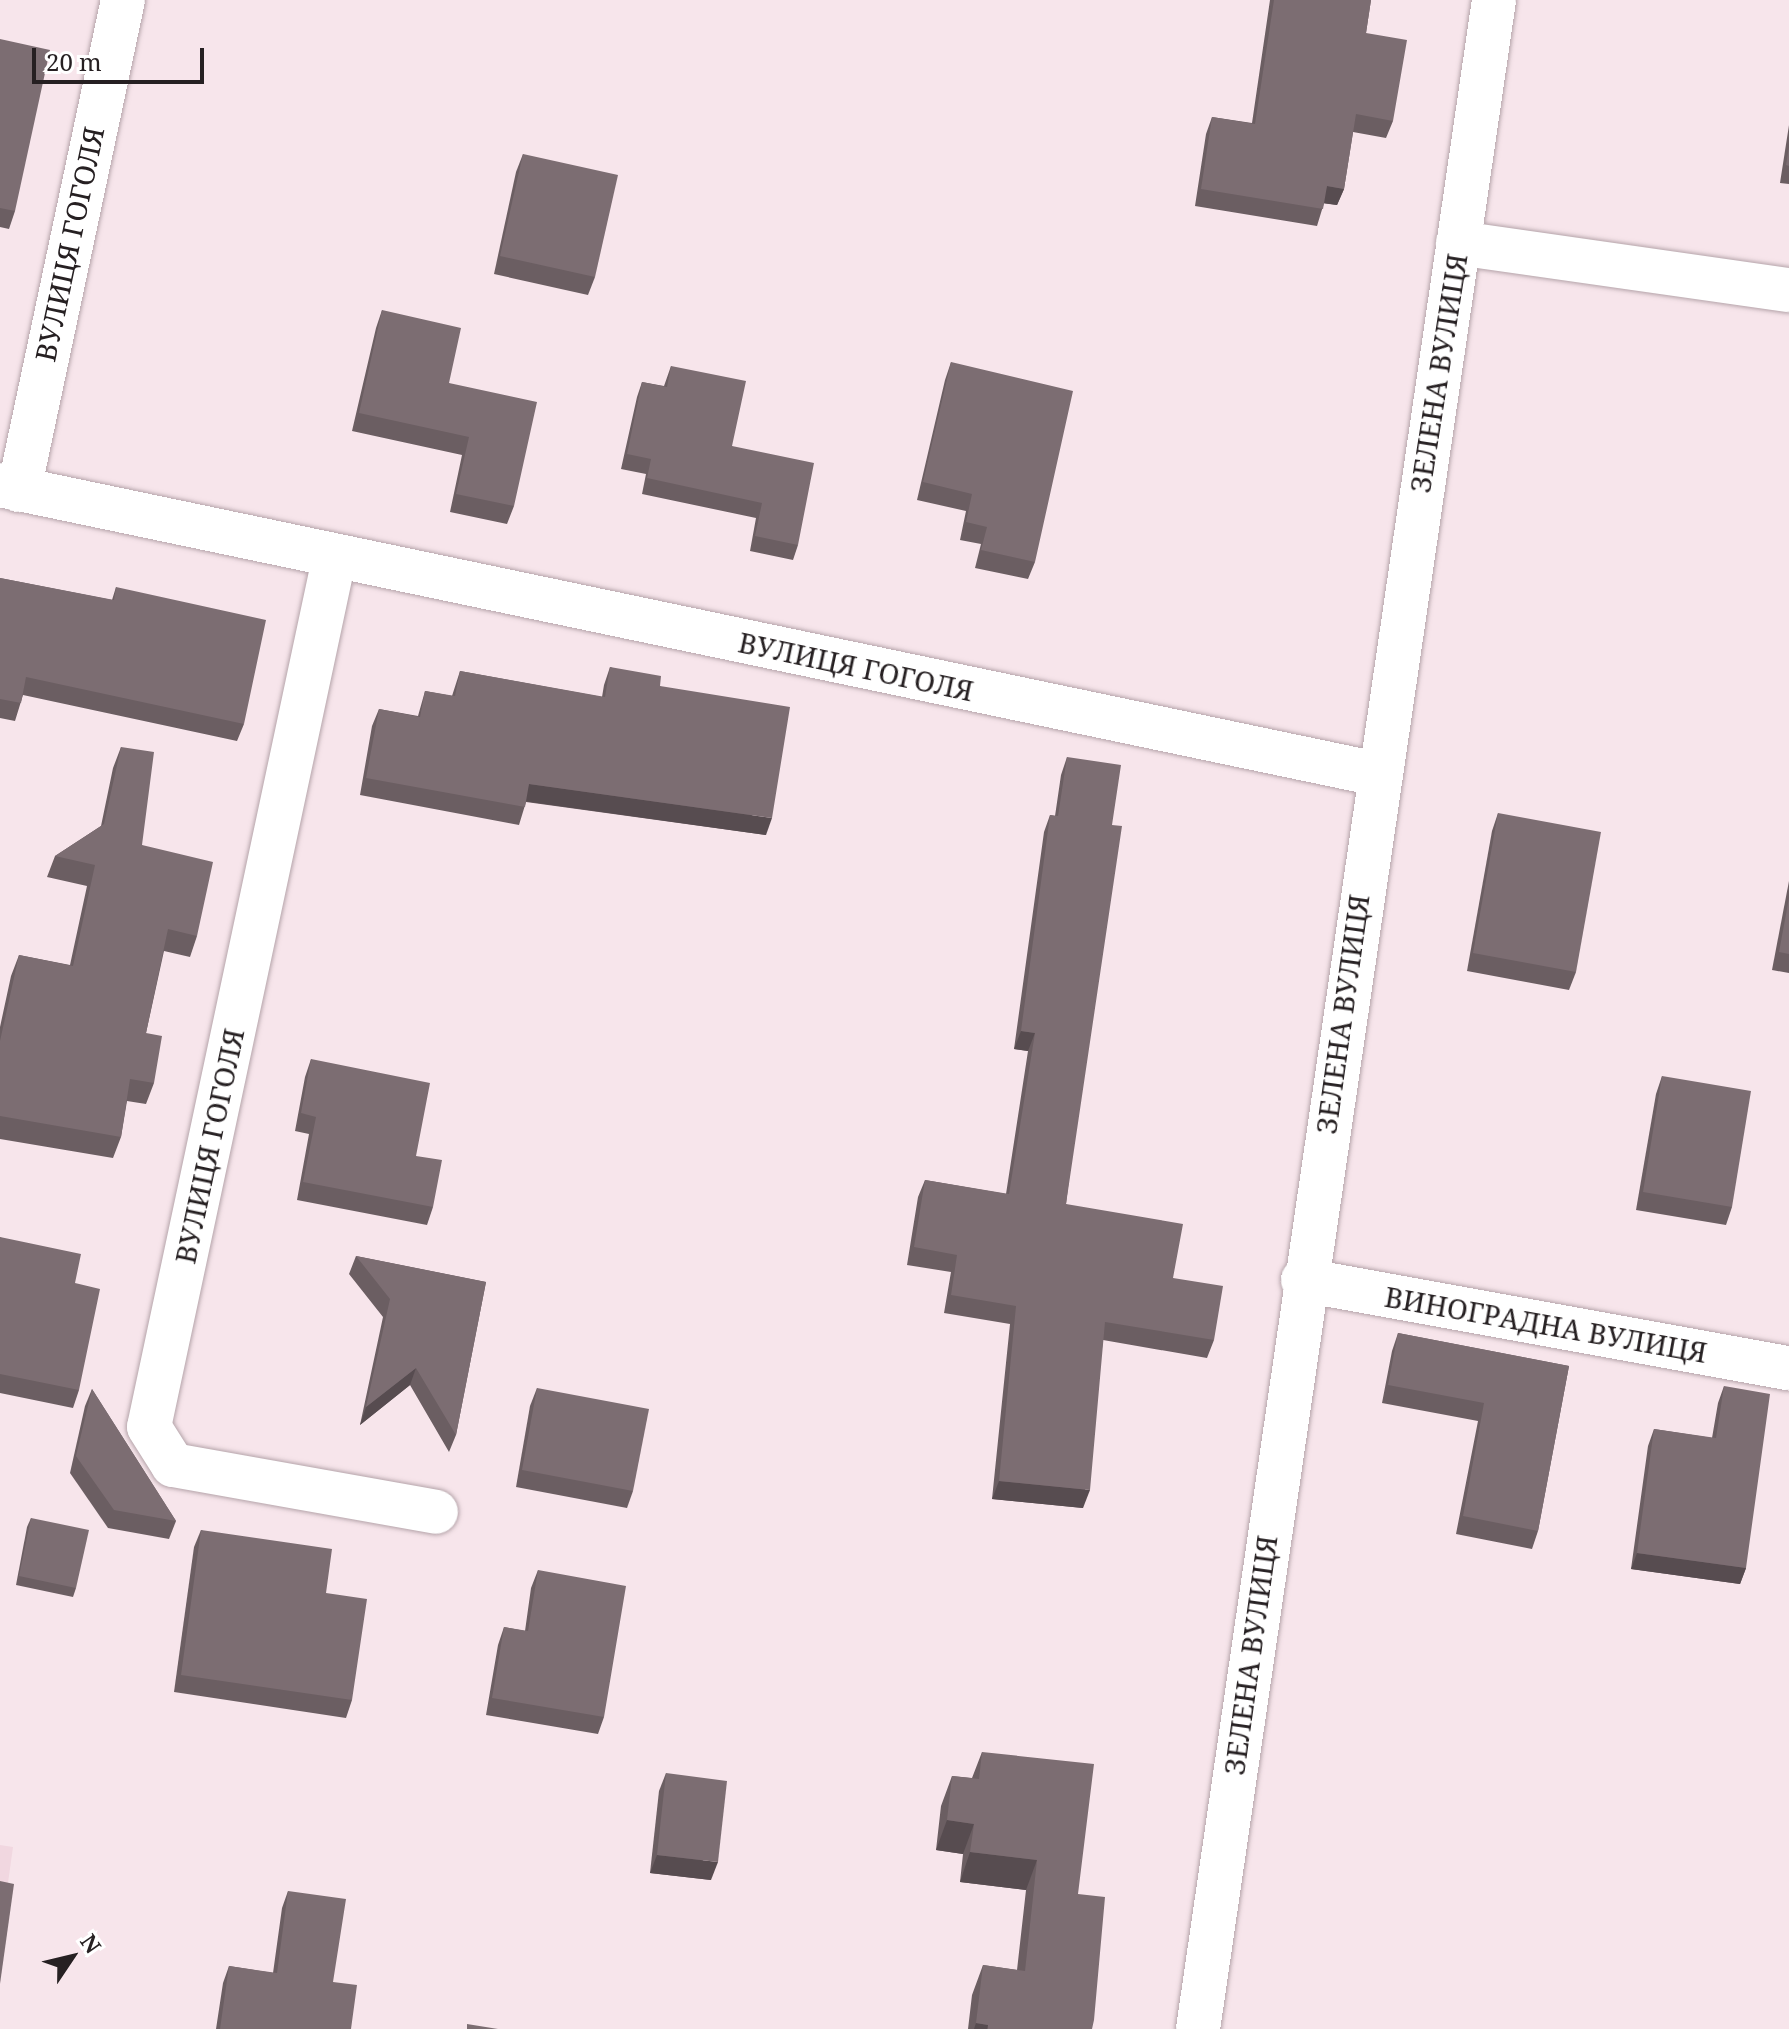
<!DOCTYPE html>
<meta charset="utf-8">
<style>
body{margin:0}
#map{position:relative;width:1789px;height:2029px;overflow:hidden;background:#f7e5eb;font-family:"Noto Serif",serif}
div>[style]{position:absolute}
[style*='--x']{left:calc(var(--x)*1px);top:calc(var(--y)*1px);width:calc(var(--w)*1px);rotate:calc(var(--a)*1deg)}
.built>*{inset:0;background:#f1d7e0}
.roads{filter:drop-shadow(0 0 2px #b5a4aa) drop-shadow(0 0 2px #b5a4aa)}
.minor>*{height:44px;margin:-22px;padding:0 22px;transform-origin:22px;border-radius:22px;background:#fff}
.wall>*{inset:0;background:#6b5e62}
.shaded-wall>*{inset:0;background:#574c50}
.building>*{inset:0;background:#7c6d72}
span{translate:-50% -50%;white-space:nowrap;text-align:center;line-height:1.15;-webkit-text-stroke:7px #fff;paint-order:stroke}
.street-label{font-size:28px;color:#262022}
.north{position:absolute;left:32px;top:1917px;width:80px;height:80px;-webkit-text-stroke:6px #fff;paint-order:stroke;rotate:55deg;font-size:22px;font-weight:700;line-height:32px;text-align:center;color:#262022}
.north::after{content:'';display:block;margin:auto;width:28px;height:36px;background:#262022;clip-path:polygon(50% 0,100% 100%,50% 72%,0 100%)}
.scale{position:absolute;left:32px;top:48px;width:172px;height:36px;box-sizing:border-box;border:4px solid #262022;border-top:0;padding-left:10px;font-size:24px;line-height:28px;white-space:nowrap;color:#262022;-webkit-text-stroke:6px #fff;paint-order:stroke}
</style>
<div id="map">
<div class="built">
<div style="clip-path:polygon(0 1845px,13px 1847px,0 1940px)"></div>
</div>
<div class="roads">
<div class="minor">
<div style="--x:1458;--y:243;--w:334;--a:8.1"></div>
<div style="--x:0;--y:485;--w:1407;--a:11.85"></div>
<div style="--x:19;--y:490;--w:501;--a:-78.02"></div>
<div style="--x:334;--y:559;--w:887;--a:102.03"></div>
<div style="--x:149;--y:1427;--w:45;--a:57.7"></div>
<div style="--x:173;--y:1465;--w:267;--a:10.1"></div>
<div style="--x:1303;--y:1280;--w:494;--a:10.3"></div>
<div style="--x:1198;--y:2029;--w:2050;--a:-81.7"></div>
</div>
</div>
<div class="wall">
<div style="clip-path:polygon(1270px 0,1371px 0,1366px 33px,1393px 121px,1386px 138px,1353px 132px,1344px 189px,1337px 205px,1324px 203px,1317px 226px,1195px 206px,1206px 134px,1212px 117px,1252px 123px)"></div>
<div style="clip-path:polygon(0 39px,15px 211px,9px 229px,0 227px)"></div>
<div style="clip-path:polygon(1789px 125px,1789px 184px,1780px 183px)"></div>
<div style="clip-path:polygon(523px 154px,595px 277px,588px 295px,494px 274px,516px 172px)"></div>
<div style="clip-path:polygon(382px 310px,449px 383px,514px 506px,507px 524px,450px 512px,462px 455px,352px 431px,376px 328px)"></div>
<div style="clip-path:polygon(951px 362px,1035px 562px,1028px 579px,975px 568px,981px 544px,960px 540px,966px 511px,917px 500px,945px 380px)"></div>
<div style="clip-path:polygon(671px 366px,732px 446px,798px 545px,793px 560px,750px 551px,756px 518px,642px 494px,646px 474px,621px 469px,637px 397px,642px 382px,664px 386px)"></div>
<div style="clip-path:polygon(0 578px,112px 600px,116px 587px,244px 724px,237px 741px,23px 695px,15px 721px,0 718px)"></div>
<div style="clip-path:polygon(610px 667px,660px 686px,766px 835px,526px 802px,519px 825px,360px 795px,372px 726px,379px 709px,418px 716px,425px 691px,452px 696px,460px 671px,602px 697px,604px 685px)"></div>
<div style="clip-path:polygon(121px 747px,142px 845px,197px 936px,190px 957px,164px 951px,146px 1033px,154px 1083px,146px 1104px,127px 1101px,121px 1137px,113px 1158px,0 1139px,0 1027px,11px 976px,19px 955px,70px 965px,87px 886px,47px 877px,55px 856px,101px 826px,113px 768px)"></div>
<div style="clip-path:polygon(1067px 757px,1112px 825px,1066px 1204px,1173px 1278px,1214px 1340px,1207px 1358px,1103px 1340px,1083px 1508px,992px 1499px,1010px 1324px,944px 1313px,951px 1272px,907px 1265px,918px 1197px,925px 1180px,1006px 1194px,1028px 1051px,1014px 1049px,1044px 832px,1050px 815px,1055px 816px,1061px 775px)"></div>
<div style="clip-path:polygon(1498px 813px,1576px 972px,1569px 990px,1467px 971px,1492px 831px)"></div>
<div style="clip-path:polygon(1789px 881px,1789px 973px,1772px 970px)"></div>
<div style="clip-path:polygon(311px 1059px,416px 1156px,433px 1207px,427px 1225px,297px 1200px,309px 1134px,295px 1131px,305px 1077px)"></div>
<div style="clip-path:polygon(1662px 1076px,1732px 1207px,1726px 1225px,1636px 1210px,1656px 1094px)"></div>
<div style="clip-path:polygon(0 1237px,75px 1283px,79px 1390px,73px 1408px,0 1393px)"></div>
<div style="clip-path:polygon(356px 1256px,486px 1282px,456px 1435px,449px 1452px,410px 1385px,360px 1425px,383px 1317px,349px 1274px)"></div>
<div style="clip-path:polygon(1398px 1333px,1569px 1366px,1538px 1531px,1532px 1549px,1456px 1534px,1478px 1421px,1382px 1403px,1392px 1351px)"></div>
<div style="clip-path:polygon(1724px 1386px,1746px 1568px,1740px 1584px,1631px 1569px,1648px 1446px,1654px 1429px,1712px 1438px,1718px 1403px)"></div>
<div style="clip-path:polygon(537px 1388px,633px 1491px,627px 1508px,516px 1487px,530px 1406px)"></div>
<div style="clip-path:polygon(92px 1389px,176px 1521px,169px 1539px,108px 1528px,70px 1473px,85px 1406px)"></div>
<div style="clip-path:polygon(31px 1518px,76px 1588px,73px 1597px,16px 1585px,27px 1527px)"></div>
<div style="clip-path:polygon(201px 1530px,326px 1593px,352px 1700px,346px 1718px,174px 1692px,194px 1547px)"></div>
<div style="clip-path:polygon(538px 1570px,604px 1717px,598px 1734px,486px 1715px,498px 1645px,504px 1627px,525px 1631px,531px 1588px)"></div>
<div style="clip-path:polygon(982px 1752px,1078px 1894px,1092px 2029px,968px 2029px,972px 1995px,983px 1965px,1017px 1970px,1026px 1890px,960px 1882px,963px 1854px,936px 1850px,941px 1806px,952px 1776px,972px 1778px)"></div>
<div style="clip-path:polygon(666px 1773px,711px 1880px,650px 1873px,659px 1791px)"></div>
<div style="clip-path:polygon(288px 1891px,333px 1982px,351px 2029px,216px 2029px,223px 1983px,229px 1966px,273px 1973px,282px 1908px)"></div>
</div>
<div class="shaded-wall">
<div style="clip-path:polygon(1327px 186px,1344px 189px,1337px 205px,1321px 203px)"></div>
<div style="clip-path:polygon(529px 784px,772px 818px,766px 835px,523px 801px)"></div>
<div style="clip-path:polygon(1021px 1031px,1035px 1033px,1028px 1051px,1014px 1049px)"></div>
<div style="clip-path:polygon(416px 1368px,410px 1385px,360px 1425px,366px 1407px)"></div>
<div style="clip-path:polygon(999px 1481px,1090px 1490px,1083px 1508px,992px 1499px)"></div>
<div style="clip-path:polygon(1637px 1553px,1746px 1568px,1740px 1584px,1631px 1569px)"></div>
<div style="clip-path:polygon(947px 1820px,974px 1824px,963px 1854px,936px 1850px)"></div>
<div style="clip-path:polygon(970px 1852px,1037px 1860px,1026px 1890px,960px 1882px)"></div>
<div style="clip-path:polygon(657px 1855px,718px 1862px,711px 1880px,650px 1873px)"></div>
<div style="clip-path:polygon(976px 2023px,988px 2025px,987px 2029px,974px 2029px)"></div>
</div>
<div class="building">
<div style="clip-path:polygon(1274px 0,1371px 0,1366px 33px,1407px 40px,1393px 121px,1356px 114px,1344px 189px,1327px 186px,1323px 209px,1201px 189px,1212px 117px,1255px 124px)"></div>
<div style="clip-path:polygon(0 39px,50px 50px,15px 211px,0 208px)"></div>
<div style="clip-path:polygon(1789px 147px,1789px 166px,1786px 165px)"></div>
<div style="clip-path:polygon(523px 154px,618px 175px,595px 277px,500px 256px)"></div>
<div style="clip-path:polygon(382px 310px,461px 328px,449px 383px,537px 402px,514px 506px,456px 494px,469px 437px,359px 413px)"></div>
<div style="clip-path:polygon(951px 362px,1073px 391px,1035px 562px,981px 550px,987px 527px,966px 522px,972px 494px,923px 482px)"></div>
<div style="clip-path:polygon(671px 366px,746px 381px,732px 446px,814px 463px,798px 545px,755px 536px,762px 503px,647px 478px,651px 459px,627px 454px,642px 382px,667px 387px)"></div>
<div style="clip-path:polygon(0 578px,114px 600px,116px 587px,266px 620px,244px 724px,26px 677px,21px 703px,0 699px)"></div>
<div style="clip-path:polygon(610px 667px,661px 676px,660px 686px,790px 707px,772px 818px,529px 784px,525px 807px,366px 778px,379px 709px,420px 717px,425px 691px,455px 696px,460px 671px,605px 697px)"></div>
<div style="clip-path:polygon(121px 747px,154px 752px,142px 845px,213px 862px,197px 936px,168px 929px,146px 1033px,162px 1036px,154px 1083px,130px 1079px,121px 1137px,0 1116px,0 1041px,19px 955px,73px 966px,95px 865px,55px 856px,104px 824px)"></div>
<div style="clip-path:polygon(1067px 757px,1121px 765px,1112px 825px,1122px 826px,1066px 1204px,1183px 1224px,1173px 1278px,1223px 1286px,1214px 1340px,1105px 1322px,1090px 1490px,999px 1481px,1016px 1306px,951px 1295px,957px 1255px,914px 1247px,925px 1180px,1009px 1194px,1035px 1033px,1021px 1031px,1050px 815px,1058px 816px)"></div>
<div style="clip-path:polygon(1498px 813px,1601px 832px,1576px 972px,1473px 953px)"></div>
<div style="clip-path:polygon(1789px 898px,1789px 954px,1779px 952px)"></div>
<div style="clip-path:polygon(311px 1059px,430px 1083px,416px 1156px,442px 1160px,433px 1207px,303px 1182px,316px 1117px,301px 1113px)"></div>
<div style="clip-path:polygon(1662px 1076px,1751px 1091px,1732px 1207px,1643px 1192px)"></div>
<div style="clip-path:polygon(0 1237px,81px 1254px,75px 1283px,100px 1289px,79px 1390px,0 1374px)"></div>
<div style="clip-path:polygon(356px 1256px,486px 1282px,456px 1435px,416px 1368px,366px 1407px,390px 1299px)"></div>
<div style="clip-path:polygon(1398px 1333px,1569px 1366px,1538px 1531px,1463px 1516px,1484px 1403px,1388px 1385px)"></div>
<div style="clip-path:polygon(1724px 1386px,1770px 1394px,1746px 1568px,1637px 1553px,1654px 1429px,1716px 1438px)"></div>
<div style="clip-path:polygon(537px 1388px,649px 1409px,633px 1491px,522px 1470px)"></div>
<div style="clip-path:polygon(92px 1389px,176px 1521px,114px 1510px,76px 1456px)"></div>
<div style="clip-path:polygon(31px 1518px,89px 1530px,76px 1588px,19px 1576px)"></div>
<div style="clip-path:polygon(201px 1530px,332px 1549px,326px 1593px,367px 1599px,352px 1700px,181px 1675px)"></div>
<div style="clip-path:polygon(538px 1570px,626px 1586px,604px 1717px,492px 1698px,504px 1627px,528px 1631px)"></div>
<div style="clip-path:polygon(982px 1752px,1094px 1764px,1078px 1894px,1105px 1897px,1094px 2020px,1092px 2029px,988px 2029px,988px 2025px,976px 2023px,983px 1965px,1025px 1971px,1037px 1860px,970px 1852px,974px 1824px,947px 1820px,952px 1776px,979px 1779px)"></div>
<div style="clip-path:polygon(666px 1773px,727px 1781px,718px 1862px,657px 1855px)"></div>
<div style="clip-path:polygon(0 1881px,14px 1884px,0 1984px)"></div>
<div style="clip-path:polygon(288px 1891px,346px 1899px,333px 1982px,357px 1985px,351px 2029px,220px 2029px,229px 1966px,277px 1973px)"></div>
<div style="clip-path:polygon(467px 2024px,498px 2029px,467px 2029px)"></div>
</div>
<div class="street-label">
<span style="left:69px;top:244px;rotate:-78deg">ВУЛИЦЯ ГОГОЛЯ</span>
<span style="left:1438px;top:373px;rotate:-81deg">ЗЕЛЕНА ВУЛИЦЯ</span>
<span style="left:856px;top:666px;rotate:12deg">ВУЛИЦЯ ГОГОЛЯ</span>
<span style="left:1342px;top:1014px;rotate:-82deg">ЗЕЛЕНА ВУЛИЦЯ</span>
<span style="left:209px;top:1146px;rotate:-78deg">ВУЛИЦЯ ГОГОЛЯ</span>
<span style="left:1546px;top:1324px;rotate:10deg">ВИНОГРАДНА ВУЛИЦЯ</span>
<span style="left:1250px;top:1655px;rotate:-82deg">ЗЕЛЕНА ВУЛИЦЯ</span>
</div>
<div class="north">N</div>
<div class="scale">20 m</div>
</div>
